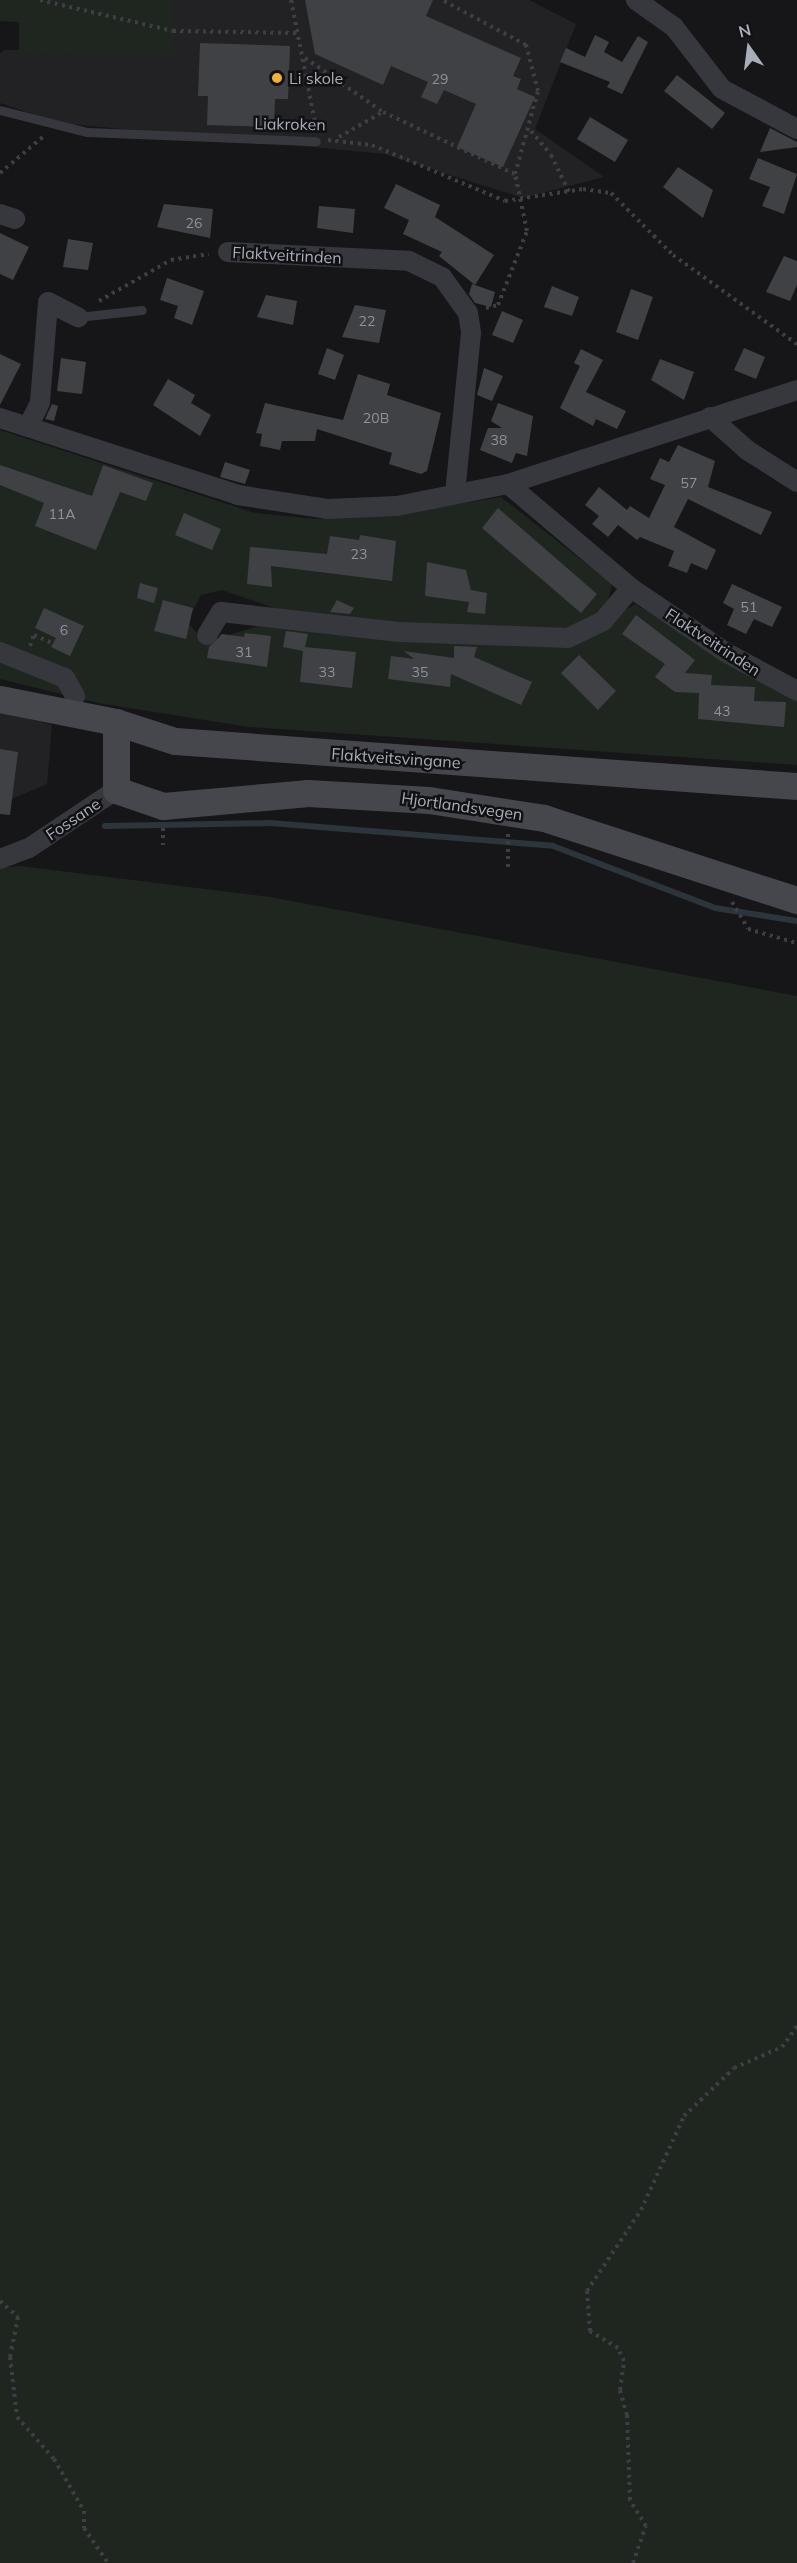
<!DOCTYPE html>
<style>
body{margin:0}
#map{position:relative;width:797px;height:2563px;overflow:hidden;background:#161618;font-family:Mulish,sans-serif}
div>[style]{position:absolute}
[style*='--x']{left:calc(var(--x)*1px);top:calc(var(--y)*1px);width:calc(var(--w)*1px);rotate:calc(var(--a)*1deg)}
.built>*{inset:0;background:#222225}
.green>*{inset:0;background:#1e261f}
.stream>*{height:6px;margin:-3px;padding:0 3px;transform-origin:3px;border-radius:3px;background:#2c353c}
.building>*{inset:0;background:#404145}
.path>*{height:4px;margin-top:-2px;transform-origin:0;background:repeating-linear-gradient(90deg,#3d3f44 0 3px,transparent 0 7.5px)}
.lane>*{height:9px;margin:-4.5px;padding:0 4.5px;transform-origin:4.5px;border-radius:4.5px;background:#37383d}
.street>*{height:20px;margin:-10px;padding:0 10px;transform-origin:10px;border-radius:10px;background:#37383d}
.secondary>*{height:27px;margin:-13.5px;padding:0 13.5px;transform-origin:13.5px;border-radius:13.5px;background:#45474d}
.dots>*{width:16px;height:16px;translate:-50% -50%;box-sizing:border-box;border:3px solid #111113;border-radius:50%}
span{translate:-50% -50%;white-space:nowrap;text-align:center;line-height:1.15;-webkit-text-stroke:5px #111113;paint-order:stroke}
.number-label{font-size:14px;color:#8e929b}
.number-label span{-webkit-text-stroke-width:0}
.poi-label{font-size:16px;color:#a8adb8}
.left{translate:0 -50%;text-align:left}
.street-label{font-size:16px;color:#a8adb8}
.north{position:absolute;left:719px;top:18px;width:60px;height:60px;-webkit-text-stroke:4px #111113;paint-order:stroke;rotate:346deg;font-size:16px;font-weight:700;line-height:24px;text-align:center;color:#a8adb8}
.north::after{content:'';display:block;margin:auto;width:21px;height:27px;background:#a8adb8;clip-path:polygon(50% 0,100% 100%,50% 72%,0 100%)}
</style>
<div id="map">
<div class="built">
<div style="clip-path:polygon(173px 0,529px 0,576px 24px,535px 129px,604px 177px,523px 198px,384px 154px,59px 123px,0 103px,0 53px,5px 50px,172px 48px)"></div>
<div style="clip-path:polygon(0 711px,52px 725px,47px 784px,0 804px)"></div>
</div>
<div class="green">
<div style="clip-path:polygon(0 0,173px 0,173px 56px,19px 54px,19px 22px,0 21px)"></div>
<div style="clip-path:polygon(0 430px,255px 513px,318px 519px,397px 514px,501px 497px,612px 584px,606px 608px,578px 632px,548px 634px,294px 615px,222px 590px,201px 595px,187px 622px,205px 642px,269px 623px,566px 646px,635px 604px,797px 701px,797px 765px,249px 727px,98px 703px,0 679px)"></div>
<div style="clip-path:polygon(20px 866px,270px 897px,797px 996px,797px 2563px,0 2563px,0 868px)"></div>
</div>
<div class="stream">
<div style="--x:105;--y:826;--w:165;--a:-1"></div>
<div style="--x:270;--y:823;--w:284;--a:4.6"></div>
<div style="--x:553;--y:846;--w:173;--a:20.9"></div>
<div style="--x:715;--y:908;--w:83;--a:9"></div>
</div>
<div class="building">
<div style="clip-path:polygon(305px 0,433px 0,426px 16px,521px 58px,513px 76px,521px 79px,517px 89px,535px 97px,503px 167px,457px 147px,476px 104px,444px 90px,437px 104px,421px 97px,428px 82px,391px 66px,383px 85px,315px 54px)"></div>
<div style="clip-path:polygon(595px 35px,609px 42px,604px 52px,622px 62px,638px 36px,648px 42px,622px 94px,607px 87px,610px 82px,560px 62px,566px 48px,585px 57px)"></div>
<div style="clip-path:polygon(200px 43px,290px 46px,288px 99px,275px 99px,274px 127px,207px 125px,208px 96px,198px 96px)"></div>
<div style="clip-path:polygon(677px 75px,725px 113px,712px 129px,664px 91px)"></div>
<div style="clip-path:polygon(590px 117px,628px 140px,615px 162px,577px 139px)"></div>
<div style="clip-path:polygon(770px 128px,797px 142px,797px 147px,760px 152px)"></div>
<div style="clip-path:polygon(758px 158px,797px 174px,784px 214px,762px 206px,770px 187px,749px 179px)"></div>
<div style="clip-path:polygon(678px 167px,713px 190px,703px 218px,663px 187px)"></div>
<div style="clip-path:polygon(396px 184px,440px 205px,435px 217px,494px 255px,475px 285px,439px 256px,442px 252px,403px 234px,409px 220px,384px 208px)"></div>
<div style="clip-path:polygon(164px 204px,213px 209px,210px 238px,157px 227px)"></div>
<div style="clip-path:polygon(319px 206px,355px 209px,353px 233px,317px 228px)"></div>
<div style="clip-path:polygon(0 233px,29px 247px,13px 280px,0 274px)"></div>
<div style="clip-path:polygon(68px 239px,93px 243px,88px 270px,63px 267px)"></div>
<div style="clip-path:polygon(784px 256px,797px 261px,797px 285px,790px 301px,766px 292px)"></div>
<div style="clip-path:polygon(167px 278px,204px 291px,192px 325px,174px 318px,178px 306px,160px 300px)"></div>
<div style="clip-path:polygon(472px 284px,495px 292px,491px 307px,475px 303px,469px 294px)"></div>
<div style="clip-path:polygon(552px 286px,579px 297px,572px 316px,544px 307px)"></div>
<div style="clip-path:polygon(631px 289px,653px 297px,638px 340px,616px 332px)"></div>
<div style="clip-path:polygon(266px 295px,297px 301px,293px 325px,257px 317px)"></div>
<div style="clip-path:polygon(355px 305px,386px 310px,379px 343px,342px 337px)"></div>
<div style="clip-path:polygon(502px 311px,523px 320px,513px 343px,492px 335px)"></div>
<div style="clip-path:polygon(327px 348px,344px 355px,335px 380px,318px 374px)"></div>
<div style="clip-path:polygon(744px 348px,765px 357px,756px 379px,734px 370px)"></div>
<div style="clip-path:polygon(581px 349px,603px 360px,586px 392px,626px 411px,617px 429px,596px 419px,593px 426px,560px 408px,580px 366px,574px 363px)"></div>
<div style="clip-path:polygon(0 354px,21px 364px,0 405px)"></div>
<div style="clip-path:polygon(61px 358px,86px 362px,82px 394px,57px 391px)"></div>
<div style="clip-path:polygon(660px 359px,694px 372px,684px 400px,651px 380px)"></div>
<div style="clip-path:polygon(484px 368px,503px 376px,492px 401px,477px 395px)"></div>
<div style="clip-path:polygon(358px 374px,390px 384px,387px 395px,441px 413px,427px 471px,421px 474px,389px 464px,392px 453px,317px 429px,315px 441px,282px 441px,280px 450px,260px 446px,262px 434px,256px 433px,265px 403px,343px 420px)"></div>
<div style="clip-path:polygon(168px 379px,195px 395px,191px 403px,211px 415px,200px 436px,153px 405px)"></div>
<div style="clip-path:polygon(498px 403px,533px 416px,527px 456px,516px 453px,512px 463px,480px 450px,488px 428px,502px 428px,491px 421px)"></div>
<div style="clip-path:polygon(52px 404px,58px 406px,54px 421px,45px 419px)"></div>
<div style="clip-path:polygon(678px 445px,715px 461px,708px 487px,772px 512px,761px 535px,688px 499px,674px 527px,716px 550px,707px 570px,691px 563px,687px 573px,668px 566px,674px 551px,640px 537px,637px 540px,618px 525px,608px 537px,592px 524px,599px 516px,585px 505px,599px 487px,627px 510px,630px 506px,649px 518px,665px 485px,650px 479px,660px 458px,669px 462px)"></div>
<div style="clip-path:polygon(225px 462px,250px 470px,245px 484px,220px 477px)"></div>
<div style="clip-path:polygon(0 465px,92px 496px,103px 465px,153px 483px,146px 501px,120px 492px,96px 550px,35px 526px,44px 503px,0 485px)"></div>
<div style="clip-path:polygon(498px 508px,597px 594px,581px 613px,482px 528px)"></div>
<div style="clip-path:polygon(184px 513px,221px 529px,212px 550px,175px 535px)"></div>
<div style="clip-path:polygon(360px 535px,396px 541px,392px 581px,271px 566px,272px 587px,247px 584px,250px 547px,327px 554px,330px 536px,359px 540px)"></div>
<div style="clip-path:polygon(427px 562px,466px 570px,471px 590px,487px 593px,485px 614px,467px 612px,469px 602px,425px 596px)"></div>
<div style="clip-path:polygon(140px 583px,158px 588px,154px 603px,137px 598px)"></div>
<div style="clip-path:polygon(732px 584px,782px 607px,772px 627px,754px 619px,746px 634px,727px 625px,734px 609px,723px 603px)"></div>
<div style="clip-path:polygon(163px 600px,193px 608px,186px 639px,154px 631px)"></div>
<div style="clip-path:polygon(337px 600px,354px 608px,350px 614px,330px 612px)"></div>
<div style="clip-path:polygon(44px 608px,84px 626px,70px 656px,51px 647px,56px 638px,35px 628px)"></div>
<div style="clip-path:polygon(636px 615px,695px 660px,685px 673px,712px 675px,711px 685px,755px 687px,754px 701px,786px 702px,784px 727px,698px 719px,699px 693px,675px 692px,655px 677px,665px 664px,622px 634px)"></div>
<div style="clip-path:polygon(286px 631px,308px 634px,305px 647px,356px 652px,352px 688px,300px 682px,303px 651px,283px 647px)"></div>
<div style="clip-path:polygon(245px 633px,271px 636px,267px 667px,207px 658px,209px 647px,222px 634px,244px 637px)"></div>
<div style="clip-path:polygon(454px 646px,477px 647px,474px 657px,532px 682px,521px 705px,451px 674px,450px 687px,388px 679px,391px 656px,414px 659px,404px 651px,454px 658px)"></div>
<div style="clip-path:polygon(579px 655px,616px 691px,598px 710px,561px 673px)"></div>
<div style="clip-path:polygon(0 749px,18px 752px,10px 815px,0 814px)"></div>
</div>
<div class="path">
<div style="--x:40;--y:0;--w:137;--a:13.1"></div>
<div style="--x:173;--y:31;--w:124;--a:0.9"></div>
<div style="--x:291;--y:0;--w:129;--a:78.9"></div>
<div style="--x:305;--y:58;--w:95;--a:34.7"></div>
<div style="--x:531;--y:131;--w:31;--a:50"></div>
<div style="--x:551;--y:155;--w:41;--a:64.1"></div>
<div style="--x:339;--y:137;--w:51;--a:-29.6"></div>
<div style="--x:383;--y:112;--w:146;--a:25.2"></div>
<div style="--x:515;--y:174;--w:86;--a:-74.5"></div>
<div style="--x:538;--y:91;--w:48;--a:-104.6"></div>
<div style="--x:526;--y:45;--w:95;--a:-151.8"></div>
<div style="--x:328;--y:140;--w:44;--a:6.5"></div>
<div style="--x:372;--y:145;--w:144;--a:22.8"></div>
<div style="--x:505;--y:201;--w:79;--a:-8.7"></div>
<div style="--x:583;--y:189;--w:28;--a:8"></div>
<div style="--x:611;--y:193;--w:88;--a:45"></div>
<div style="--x:673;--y:255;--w:153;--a:35.7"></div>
<div style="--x:0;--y:173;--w:60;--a:-40.3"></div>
<div style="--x:99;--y:301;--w:83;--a:-29.7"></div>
<div style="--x:171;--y:260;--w:38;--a:-9"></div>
<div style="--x:486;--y:308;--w:12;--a:-14"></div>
<div style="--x:498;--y:305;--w:79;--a:-68.6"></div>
<div style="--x:527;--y:231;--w:58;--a:-101.9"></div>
<div style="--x:30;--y:646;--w:12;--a:-70"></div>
<div style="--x:34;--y:635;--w:20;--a:24"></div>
<div style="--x:163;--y:828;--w:17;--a:90"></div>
<div style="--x:508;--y:834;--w:36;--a:90"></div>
<div style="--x:732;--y:902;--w:31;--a:59"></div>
<div style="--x:748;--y:929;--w:51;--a:15.9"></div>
<div style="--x:0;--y:2301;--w:24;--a:42"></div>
<div style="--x:18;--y:2317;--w:41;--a:101.3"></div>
<div style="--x:10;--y:2357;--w:60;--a:83.3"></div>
<div style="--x:17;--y:2417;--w:56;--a:48.6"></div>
<div style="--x:54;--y:2459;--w:60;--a:60"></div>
<div style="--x:84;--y:2511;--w:17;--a:90"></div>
<div style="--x:84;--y:2528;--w:42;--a:55.6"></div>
<div style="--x:633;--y:2563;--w:39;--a:-71"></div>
<div style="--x:646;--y:2526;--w:31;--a:-122"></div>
<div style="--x:630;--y:2500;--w:85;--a:-92"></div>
<div style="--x:627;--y:2415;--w:26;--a:-106"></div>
<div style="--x:620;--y:2390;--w:29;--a:-82"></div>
<div style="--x:624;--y:2361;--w:14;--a:-115"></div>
<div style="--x:618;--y:2348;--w:33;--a:-149"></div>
<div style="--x:590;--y:2331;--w:40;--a:-94.3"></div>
<div style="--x:587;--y:2291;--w:97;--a:-56.3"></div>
<div style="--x:641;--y:2210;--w:103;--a:-65.4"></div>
<div style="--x:684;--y:2116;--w:69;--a:-43.8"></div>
<div style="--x:734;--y:2068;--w:52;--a:-23.6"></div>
<div style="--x:782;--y:2047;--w:26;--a:-54"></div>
</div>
<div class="lane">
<div style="--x:0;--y:110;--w:90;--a:14.2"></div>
<div style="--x:87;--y:132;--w:229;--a:2.3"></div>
<div style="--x:78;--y:317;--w:64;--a:-6.2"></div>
</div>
<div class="street">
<div style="--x:636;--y:0;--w:47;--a:35.4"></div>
<div style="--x:674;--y:27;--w:78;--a:52.3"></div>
<div style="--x:722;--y:89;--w:85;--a:28.1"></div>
<div style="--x:0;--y:214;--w:16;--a:18"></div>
<div style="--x:228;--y:252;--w:181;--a:2.8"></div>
<div style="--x:409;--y:261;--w:37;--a:26"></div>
<div style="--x:442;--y:277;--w:44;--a:54.2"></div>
<div style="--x:468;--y:313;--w:20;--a:81"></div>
<div style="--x:471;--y:333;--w:162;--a:95.7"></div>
<div style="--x:710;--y:417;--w:50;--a:41.7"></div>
<div style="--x:747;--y:450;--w:59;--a:32.6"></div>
<div style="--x:0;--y:418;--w:250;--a:17.9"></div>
<div style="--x:238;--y:495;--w:90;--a:8.9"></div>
<div style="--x:327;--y:509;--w:70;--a:-2.5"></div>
<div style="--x:397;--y:506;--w:113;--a:-11.2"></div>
<div style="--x:508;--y:484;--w:304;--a:-18"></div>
<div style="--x:29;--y:425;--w:25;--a:-64"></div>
<div style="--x:40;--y:402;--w:100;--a:-85.4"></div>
<div style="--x:48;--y:302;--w:34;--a:27"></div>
<div style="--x:508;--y:484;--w:161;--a:40.2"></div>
<div style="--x:631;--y:588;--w:114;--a:34.2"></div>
<div style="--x:725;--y:652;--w:82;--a:28.4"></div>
<div style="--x:207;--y:635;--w:27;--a:-59"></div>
<div style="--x:221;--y:612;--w:179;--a:6.4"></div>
<div style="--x:399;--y:632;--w:169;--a:2"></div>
<div style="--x:568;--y:638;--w:39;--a:-26"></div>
<div style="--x:603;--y:621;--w:43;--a:-49.7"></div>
<div style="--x:0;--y:652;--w:70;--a:21.8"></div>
<div style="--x:65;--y:678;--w:21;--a:61"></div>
<div style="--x:0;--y:859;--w:31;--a:-21"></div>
<div style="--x:29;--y:848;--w:105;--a:-33.7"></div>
</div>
<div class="secondary">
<div style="--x:0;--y:699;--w:118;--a:11.2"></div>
<div style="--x:116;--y:722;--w:62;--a:17.9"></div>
<div style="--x:175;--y:741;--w:624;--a:4.14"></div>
<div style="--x:116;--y:722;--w:68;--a:90"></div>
<div style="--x:116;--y:790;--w:50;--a:18.8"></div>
<div style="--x:163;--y:806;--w:146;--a:-5.1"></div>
<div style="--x:308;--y:793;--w:121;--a:3.3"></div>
<div style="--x:429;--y:800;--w:116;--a:8.9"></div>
<div style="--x:544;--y:818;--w:266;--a:18"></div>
</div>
<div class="dots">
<div style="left:277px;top:78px;background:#f2b134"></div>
</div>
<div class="number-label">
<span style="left:440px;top:79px">29</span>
<span style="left:194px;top:223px">26</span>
<span style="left:367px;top:321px">22</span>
<span style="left:376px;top:418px">20B</span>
<span style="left:499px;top:440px">38</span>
<span style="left:689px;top:483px">57</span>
<span style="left:62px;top:514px">11A</span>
<span style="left:359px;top:554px">23</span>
<span style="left:749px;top:607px">51</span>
<span style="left:64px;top:630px">6</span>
<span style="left:244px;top:652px">31</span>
<span style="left:327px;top:672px">33</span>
<span style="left:420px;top:672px">35</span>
<span style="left:722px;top:711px">43</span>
</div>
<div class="poi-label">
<span class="left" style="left:289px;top:78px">Li skole</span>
</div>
<div class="street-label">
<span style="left:290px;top:124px;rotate:1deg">Liakroken</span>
<span style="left:287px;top:255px;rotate:3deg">Flaktveitrinden</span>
<span style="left:713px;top:642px;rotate:33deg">Flaktveitrinden</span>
<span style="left:396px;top:758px;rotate:4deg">Flaktveitsvingane</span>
<span style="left:462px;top:806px;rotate:8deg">Hjortlandsvegen</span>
<span style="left:73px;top:819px;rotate:-34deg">Fossane</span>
</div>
<div class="north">N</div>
</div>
